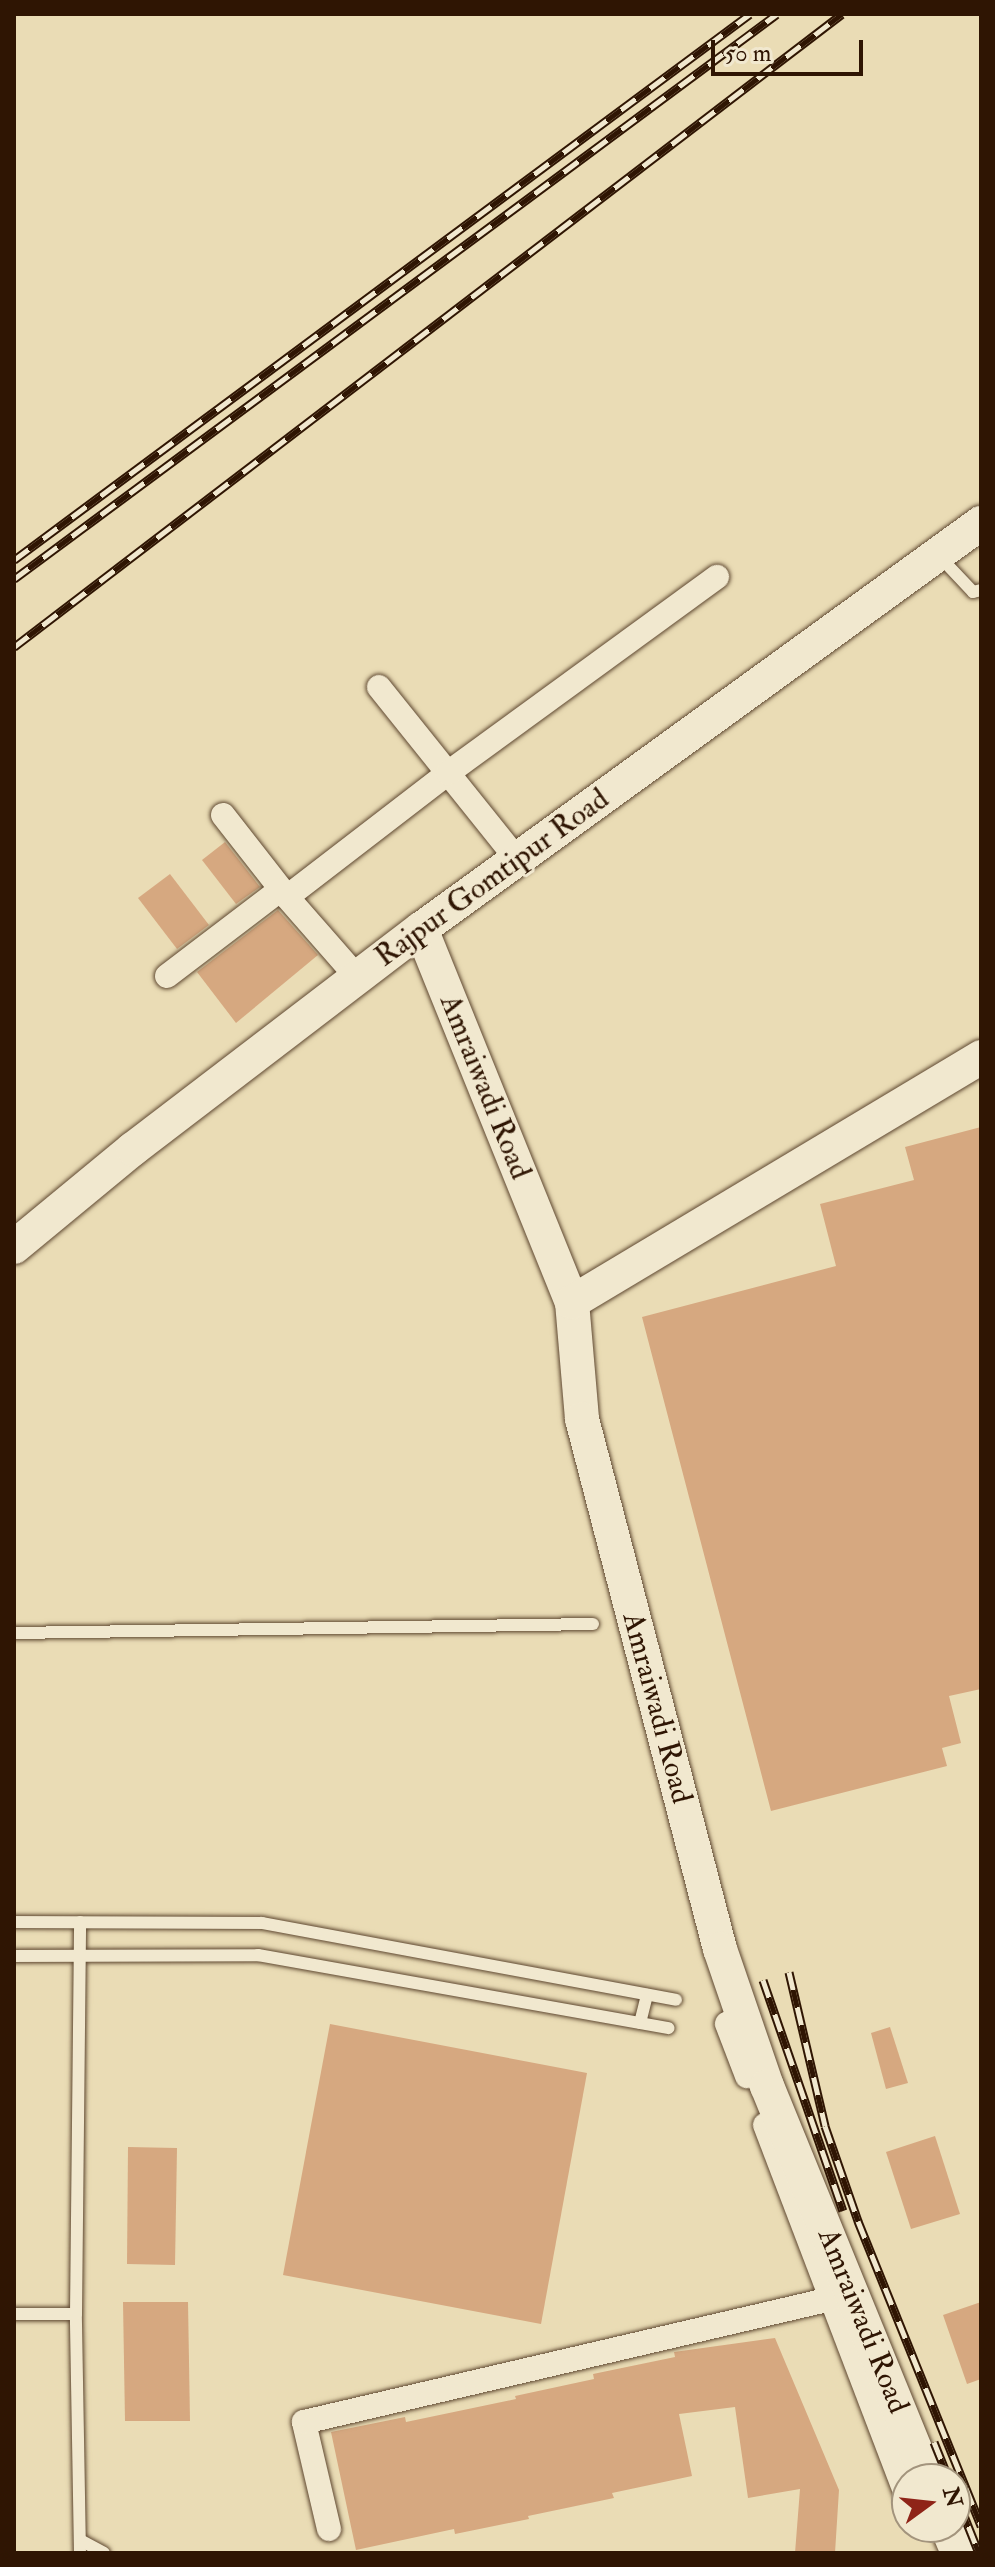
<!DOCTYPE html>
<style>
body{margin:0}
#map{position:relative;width:995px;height:2567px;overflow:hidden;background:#eadcb5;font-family:"IM FELL Double Pica",serif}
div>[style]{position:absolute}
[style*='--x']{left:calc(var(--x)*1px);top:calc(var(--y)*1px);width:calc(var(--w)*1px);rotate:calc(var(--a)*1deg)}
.building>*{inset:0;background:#d6a880}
.roads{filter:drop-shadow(0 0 2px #5e4730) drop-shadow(0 0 2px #5e4730)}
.lane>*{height:12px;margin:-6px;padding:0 6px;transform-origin:6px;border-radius:6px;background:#f1e8cf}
.street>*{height:24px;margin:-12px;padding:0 12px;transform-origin:12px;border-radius:12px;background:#f1e8cf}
.secondary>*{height:34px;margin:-17px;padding:0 17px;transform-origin:17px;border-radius:17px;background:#f1e8cf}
.rail>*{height:9px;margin-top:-4.5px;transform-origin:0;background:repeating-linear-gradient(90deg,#f1e8cf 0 18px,#2f1503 0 36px);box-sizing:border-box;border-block:2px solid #2f1503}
span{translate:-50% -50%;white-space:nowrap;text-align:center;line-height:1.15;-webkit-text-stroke:6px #f1e8cf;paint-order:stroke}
.street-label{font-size:30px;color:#2f1503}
.frame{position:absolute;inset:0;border:16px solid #2f1503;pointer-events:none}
.north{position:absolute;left:891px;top:2463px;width:80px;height:80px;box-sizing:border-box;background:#f1e8cf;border:2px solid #a3947d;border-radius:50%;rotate:75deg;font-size:22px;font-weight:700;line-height:32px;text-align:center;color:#2f1503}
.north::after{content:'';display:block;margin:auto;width:28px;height:36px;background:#8f2418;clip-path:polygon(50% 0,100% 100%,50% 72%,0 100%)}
.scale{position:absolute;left:711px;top:40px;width:152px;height:36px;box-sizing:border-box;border:4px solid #2f1503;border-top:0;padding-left:10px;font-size:24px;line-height:28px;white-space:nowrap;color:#2f1503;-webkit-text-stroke:6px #f1e8cf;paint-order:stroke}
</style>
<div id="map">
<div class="building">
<div style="clip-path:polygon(225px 842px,260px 887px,236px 904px,202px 860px)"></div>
<div style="clip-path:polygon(170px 874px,209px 925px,177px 949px,138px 898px)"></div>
<div style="clip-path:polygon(278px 910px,318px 955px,236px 1023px,197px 972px)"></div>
<div style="clip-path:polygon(981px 1127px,981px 1689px,949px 1696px,961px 1743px,942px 1748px,947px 1766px,771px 1811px,642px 1317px,836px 1266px,820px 1204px,914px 1180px,905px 1147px)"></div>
<div style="clip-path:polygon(330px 2024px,587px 2073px,541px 2324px,283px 2275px)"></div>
<div style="clip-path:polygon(890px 2027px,908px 2083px,886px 2089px,871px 2033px)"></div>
<div style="clip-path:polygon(935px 2136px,960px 2214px,911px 2229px,886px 2152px)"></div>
<div style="clip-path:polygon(128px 2147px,177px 2148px,175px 2265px,127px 2264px)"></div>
<div style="clip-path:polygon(123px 2302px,188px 2302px,190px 2421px,125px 2421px)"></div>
<div style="clip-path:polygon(981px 2302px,981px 2379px,967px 2384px,943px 2315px)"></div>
<div style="clip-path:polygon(775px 2338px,839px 2490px,835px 2553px,795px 2553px,800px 2489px,748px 2498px,735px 2407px,679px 2414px,692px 2476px,612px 2493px,614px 2498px,528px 2516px,529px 2519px,455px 2534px,454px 2529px,356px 2550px,331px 2432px,405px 2417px,406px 2422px,516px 2399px,515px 2396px,594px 2379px,593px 2374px,675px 2357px,674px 2352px)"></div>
</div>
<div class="roads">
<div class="lane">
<div style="--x:940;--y:557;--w:48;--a:46.7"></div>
<div style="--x:973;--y:592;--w:8;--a:-14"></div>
<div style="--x:14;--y:1633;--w:579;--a:-0.89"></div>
<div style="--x:14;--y:1922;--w:248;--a:0.2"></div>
<div style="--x:262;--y:1923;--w:421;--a:10.5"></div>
<div style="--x:14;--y:1956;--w:244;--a:-0.2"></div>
<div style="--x:258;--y:1955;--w:417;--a:10.1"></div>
<div style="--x:640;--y:2023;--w:29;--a:-76"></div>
<div style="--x:14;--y:2314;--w:62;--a:0"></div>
<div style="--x:80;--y:2540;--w:27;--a:28"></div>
<div style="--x:80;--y:2553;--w:239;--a:-91"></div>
<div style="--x:76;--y:2314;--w:392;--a:-89.4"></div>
</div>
<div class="street">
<div style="--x:379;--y:687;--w:221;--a:51.3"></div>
<div style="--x:223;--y:815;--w:104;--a:52"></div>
<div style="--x:167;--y:976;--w:142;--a:-37.3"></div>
<div style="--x:357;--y:977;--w:106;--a:-131.2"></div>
<div style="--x:287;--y:897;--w:203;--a:-37.6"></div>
<div style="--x:448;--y:773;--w:333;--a:-36.1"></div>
<div style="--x:743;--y:2015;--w:18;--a:151"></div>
<div style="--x:727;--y:2024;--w:56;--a:69"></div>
<div style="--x:765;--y:2125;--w:398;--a:69.1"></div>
<div style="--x:329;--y:2529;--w:110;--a:-103.2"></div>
<div style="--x:304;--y:2422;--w:541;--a:-13.14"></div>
</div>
<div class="secondary">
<div style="--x:421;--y:929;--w:402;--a:68"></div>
<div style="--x:572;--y:1302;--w:117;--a:85.1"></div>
<div style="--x:582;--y:1419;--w:548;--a:75.41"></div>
<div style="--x:720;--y:1949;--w:145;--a:71.1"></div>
<div style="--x:767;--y:2086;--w:424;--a:67.8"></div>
<div style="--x:14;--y:1247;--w:154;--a:-39.5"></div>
<div style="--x:133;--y:1149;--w:362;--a:-37.4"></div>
<div style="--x:421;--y:929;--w:692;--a:-35.94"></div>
<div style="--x:572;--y:1302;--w:477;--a:-30.9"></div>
<div style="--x:947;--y:2527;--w:28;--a:67"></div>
</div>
</div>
<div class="rail">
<div style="--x:14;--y:560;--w:916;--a:-36.57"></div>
<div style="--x:14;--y:579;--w:949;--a:-36.52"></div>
<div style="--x:14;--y:647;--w:1042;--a:-37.4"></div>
<div style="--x:789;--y:1972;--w:158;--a:76.8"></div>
<div style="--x:825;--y:2126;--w:101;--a:70.8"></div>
<div style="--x:858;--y:2221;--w:329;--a:68"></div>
<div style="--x:763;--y:1980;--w:244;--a:70.9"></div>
<div style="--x:934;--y:2442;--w:40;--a:68"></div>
<div style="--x:955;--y:2493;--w:65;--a:68.2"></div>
</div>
<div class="street-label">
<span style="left:492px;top:878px;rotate:-36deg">Rajpur Gomtipur Road</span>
<span style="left:485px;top:1087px;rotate:68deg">Amraiwadi Road</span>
<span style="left:657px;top:1708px;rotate:75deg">Amraiwadi Road</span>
<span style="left:863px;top:2321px;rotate:68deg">Amraiwadi Road</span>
</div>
<div class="frame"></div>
<div class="north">N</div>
<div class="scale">50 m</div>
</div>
